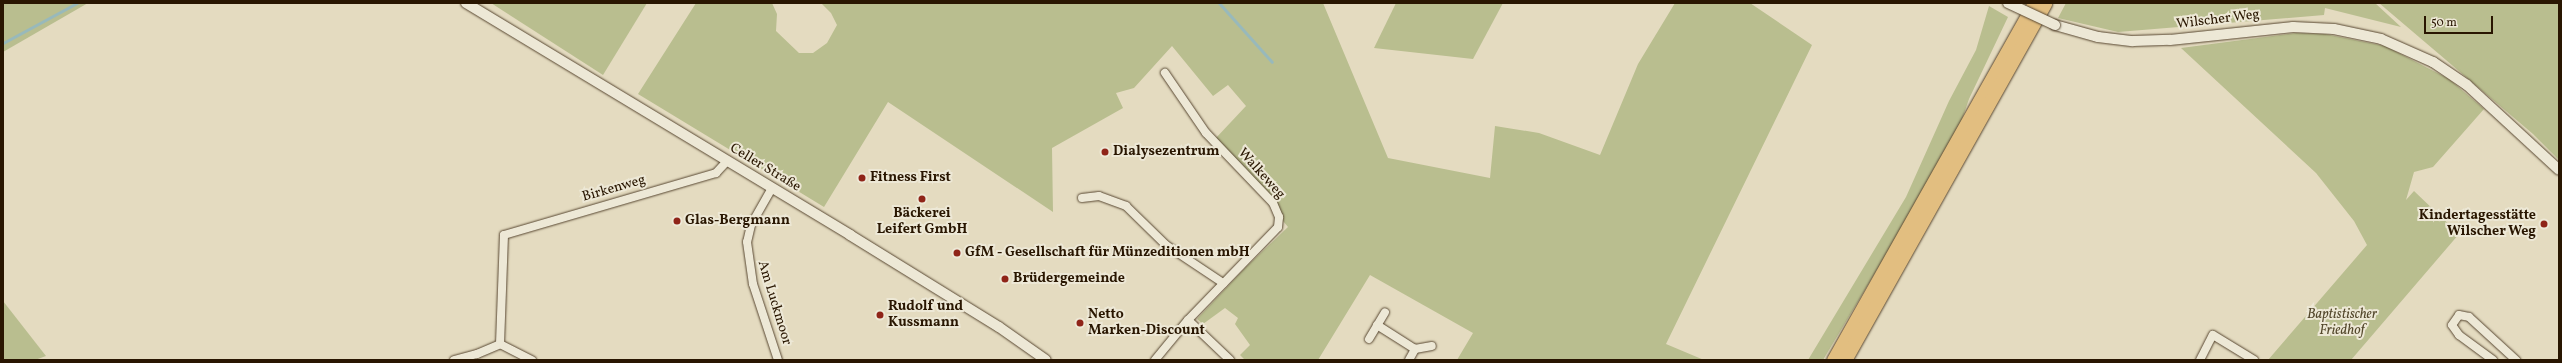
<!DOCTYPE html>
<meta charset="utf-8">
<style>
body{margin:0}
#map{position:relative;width:2562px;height:363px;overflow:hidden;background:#e4dbc0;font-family:Vollkorn,serif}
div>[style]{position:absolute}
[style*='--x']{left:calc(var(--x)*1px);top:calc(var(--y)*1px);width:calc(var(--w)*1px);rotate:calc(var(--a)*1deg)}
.green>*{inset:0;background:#b9be8f}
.stream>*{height:3px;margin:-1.5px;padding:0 1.5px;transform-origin:1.5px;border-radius:1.5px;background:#98b9bb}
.roads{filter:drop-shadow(0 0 1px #584731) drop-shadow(0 0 1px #584731)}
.minor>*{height:8px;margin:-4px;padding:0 4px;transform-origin:4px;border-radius:4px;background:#ede8d6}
.tertiary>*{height:10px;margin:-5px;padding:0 5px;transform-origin:5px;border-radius:5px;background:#ede8d6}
.trunk>*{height:13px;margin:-6.5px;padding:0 6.5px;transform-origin:6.5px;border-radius:6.5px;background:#e2be80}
.bridges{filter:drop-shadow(0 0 1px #584731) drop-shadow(0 0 1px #584731)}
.tertiary-bridge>*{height:10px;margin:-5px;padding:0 5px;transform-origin:5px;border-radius:5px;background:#ede8d6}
.dots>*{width:11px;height:11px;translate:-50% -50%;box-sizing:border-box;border:2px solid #ede8d6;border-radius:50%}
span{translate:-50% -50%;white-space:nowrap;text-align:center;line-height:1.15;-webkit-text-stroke:4px #ede8d6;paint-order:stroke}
.street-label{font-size:14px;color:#291601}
.poi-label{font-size:14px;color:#291601;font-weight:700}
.left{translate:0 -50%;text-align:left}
.right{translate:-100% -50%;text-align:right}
.park-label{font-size:14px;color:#54482c;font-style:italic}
.frame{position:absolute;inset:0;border:4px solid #291601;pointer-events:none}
.scale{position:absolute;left:2424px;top:16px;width:69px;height:18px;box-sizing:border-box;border:2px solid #291601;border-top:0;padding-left:5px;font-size:12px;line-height:14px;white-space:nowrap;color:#291601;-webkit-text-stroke:3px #ede8d6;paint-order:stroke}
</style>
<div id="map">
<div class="green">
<div style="clip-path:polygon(3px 3px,88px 3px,3px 52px)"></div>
<div style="clip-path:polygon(491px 3px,647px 3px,603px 75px)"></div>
<div style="clip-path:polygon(696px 3px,772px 3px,777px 14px,776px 31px,799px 53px,813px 53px,827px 43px,837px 25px,831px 13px,821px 3px,1323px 3px,1388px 158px,1490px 178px,1495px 126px,1539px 133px,1600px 155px,1638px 64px,1675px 3px,1750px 3px,1812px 45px,1666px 344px,1704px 360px,1457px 360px,1473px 333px,1370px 275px,1318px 360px,1245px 360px,1240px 355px,1250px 345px,1235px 324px,1238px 318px,1225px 308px,1203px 324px,1197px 319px,1246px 267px,1288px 227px,1215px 139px,1246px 106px,1228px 85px,1213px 96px,1172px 46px,1134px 88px,1116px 93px,1123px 108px,1052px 148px,1053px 212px,888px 102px,824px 207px,638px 94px)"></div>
<div style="clip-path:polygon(1396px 3px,1503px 3px,1473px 59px,1374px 48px)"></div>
<div style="clip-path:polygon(2066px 3px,2375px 3px,2401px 27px,2325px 8px,2324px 15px,2118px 32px,2058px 18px)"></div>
<div style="clip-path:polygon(2379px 3px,2559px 3px,2559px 160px,2533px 134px)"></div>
<div style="clip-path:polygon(1989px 6px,2008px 17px,1969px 99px,1960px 125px,1921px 196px,1823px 360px,1808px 360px,1906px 197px,1949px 101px,1976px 50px)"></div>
<div style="clip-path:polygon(2296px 33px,2325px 34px,2385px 46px,2449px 79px,2484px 109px,2433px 167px,2414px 172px,2406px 200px,2414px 191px,2459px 234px,2351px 360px,2268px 360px,2367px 245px,2354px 221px,2316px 173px,2181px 48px)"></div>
<div style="clip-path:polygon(3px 301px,46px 356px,35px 360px,3px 360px)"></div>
</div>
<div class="stream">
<div style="--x:1219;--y:3;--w:79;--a:48.1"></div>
<div style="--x:3;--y:43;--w:84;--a:-28.4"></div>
</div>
<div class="roads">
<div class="minor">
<div style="--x:772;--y:188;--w:43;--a:119.6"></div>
<div style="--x:751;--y:225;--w:17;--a:103"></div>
<div style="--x:747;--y:242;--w:42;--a:81.9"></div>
<div style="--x:753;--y:284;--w:80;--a:71.8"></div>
<div style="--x:1082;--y:198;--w:17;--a:-7"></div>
<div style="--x:1099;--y:196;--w:29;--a:20"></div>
<div style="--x:1126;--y:206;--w:56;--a:44.3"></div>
<div style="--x:1166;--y:245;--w:69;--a:33.7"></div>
<div style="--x:1188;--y:320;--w:58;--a:43.6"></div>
<div style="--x:1377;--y:325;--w:45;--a:32.3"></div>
<div style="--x:1415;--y:349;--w:17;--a:-10"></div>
<div style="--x:1369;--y:339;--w:31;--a:-59"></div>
<div style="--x:500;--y:344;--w:109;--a:-87.9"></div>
<div style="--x:504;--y:235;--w:221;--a:-16.3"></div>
<div style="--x:716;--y:173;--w:16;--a:-47"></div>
<div style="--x:454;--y:360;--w:24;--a:-15"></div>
<div style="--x:477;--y:354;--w:25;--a:-23"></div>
<div style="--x:500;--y:344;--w:36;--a:27"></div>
<div style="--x:1155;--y:360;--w:52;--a:-50.5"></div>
<div style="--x:1188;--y:320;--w:129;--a:-45.9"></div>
<div style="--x:1278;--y:227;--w:10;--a:-84"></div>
<div style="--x:1279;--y:217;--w:15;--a:-113"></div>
<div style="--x:1273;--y:203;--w:97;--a:-133.7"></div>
<div style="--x:1206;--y:133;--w:73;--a:-124.3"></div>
<div style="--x:1409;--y:360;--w:13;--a:-61"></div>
<div style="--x:2200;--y:360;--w:28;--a:-63"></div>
<div style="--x:2213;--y:335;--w:48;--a:31.4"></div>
<div style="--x:2493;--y:360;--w:42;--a:-143.7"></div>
<div style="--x:2459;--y:335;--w:12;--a:-125"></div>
<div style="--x:2452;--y:325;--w:12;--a:-55"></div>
<div style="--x:2459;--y:315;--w:10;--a:11"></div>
<div style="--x:2469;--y:317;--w:64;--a:42.5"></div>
</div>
<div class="tertiary">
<div style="--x:466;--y:3;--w:449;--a:31.1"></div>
<div style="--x:850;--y:235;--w:175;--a:31.7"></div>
<div style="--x:999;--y:327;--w:57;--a:35.1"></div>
<div style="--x:2055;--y:25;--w:45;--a:15.6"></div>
<div style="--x:2098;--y:37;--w:35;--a:7"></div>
<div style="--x:2133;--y:41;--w:37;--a:-2"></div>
<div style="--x:2170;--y:40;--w:124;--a:-6"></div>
<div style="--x:2293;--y:27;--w:41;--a:2.8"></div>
<div style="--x:2334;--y:29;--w:48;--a:12"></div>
<div style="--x:2381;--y:39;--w:57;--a:23.9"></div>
<div style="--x:2433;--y:62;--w:41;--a:34.1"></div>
<div style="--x:2467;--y:85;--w:125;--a:42.7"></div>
</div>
<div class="trunk">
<div style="--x:1833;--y:360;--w:410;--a:-60.6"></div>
<div style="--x:1845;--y:360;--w:409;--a:-60.7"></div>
</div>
</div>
<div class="bridges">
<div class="tertiary-bridge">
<div style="--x:2008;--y:3;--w:52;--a:25.1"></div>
</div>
</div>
<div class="dots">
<div style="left:1105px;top:152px;background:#8f2418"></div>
<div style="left:862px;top:178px;background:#8f2418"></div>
<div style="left:922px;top:199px;background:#8f2418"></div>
<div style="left:677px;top:221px;background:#8f2418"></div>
<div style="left:2544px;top:224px;background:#8f2418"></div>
<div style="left:957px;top:253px;background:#8f2418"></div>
<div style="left:1005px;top:279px;background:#8f2418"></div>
<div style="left:880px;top:315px;background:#8f2418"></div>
<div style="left:1080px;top:323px;background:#8f2418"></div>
</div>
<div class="street-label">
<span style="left:2218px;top:20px;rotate:-7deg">Wilscher Weg</span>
<span style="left:765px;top:168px;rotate:31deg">Celler Straße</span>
<span style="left:1261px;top:174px;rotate:48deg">Walkeweg</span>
<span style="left:614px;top:189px;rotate:-16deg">Birkenweg</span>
<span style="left:774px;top:303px;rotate:73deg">Am Luckmoor</span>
</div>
<div class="poi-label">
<span class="left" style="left:1113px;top:152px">Dialysezentrum</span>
<span class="left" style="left:870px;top:178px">Fitness First</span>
<span style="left:922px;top:222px">Bäckerei<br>Leifert GmbH</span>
<span class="right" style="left:2536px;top:224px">Kindertagesstätte<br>Wilscher Weg</span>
<span class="left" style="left:685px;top:221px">Glas-Bergmann</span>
<span class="left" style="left:965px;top:253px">GfM - Gesellschaft für Münzeditionen mbH</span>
<span class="left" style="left:1013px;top:279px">Brüdergemeinde</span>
<span class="left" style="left:888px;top:315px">Rudolf und<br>Kussmann</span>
<span class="left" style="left:1088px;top:323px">Netto<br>Marken-Discount</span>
</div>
<div class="park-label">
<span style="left:2342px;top:323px">Baptistischer<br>Friedhof</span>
</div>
<div class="frame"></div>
<div class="scale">50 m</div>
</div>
